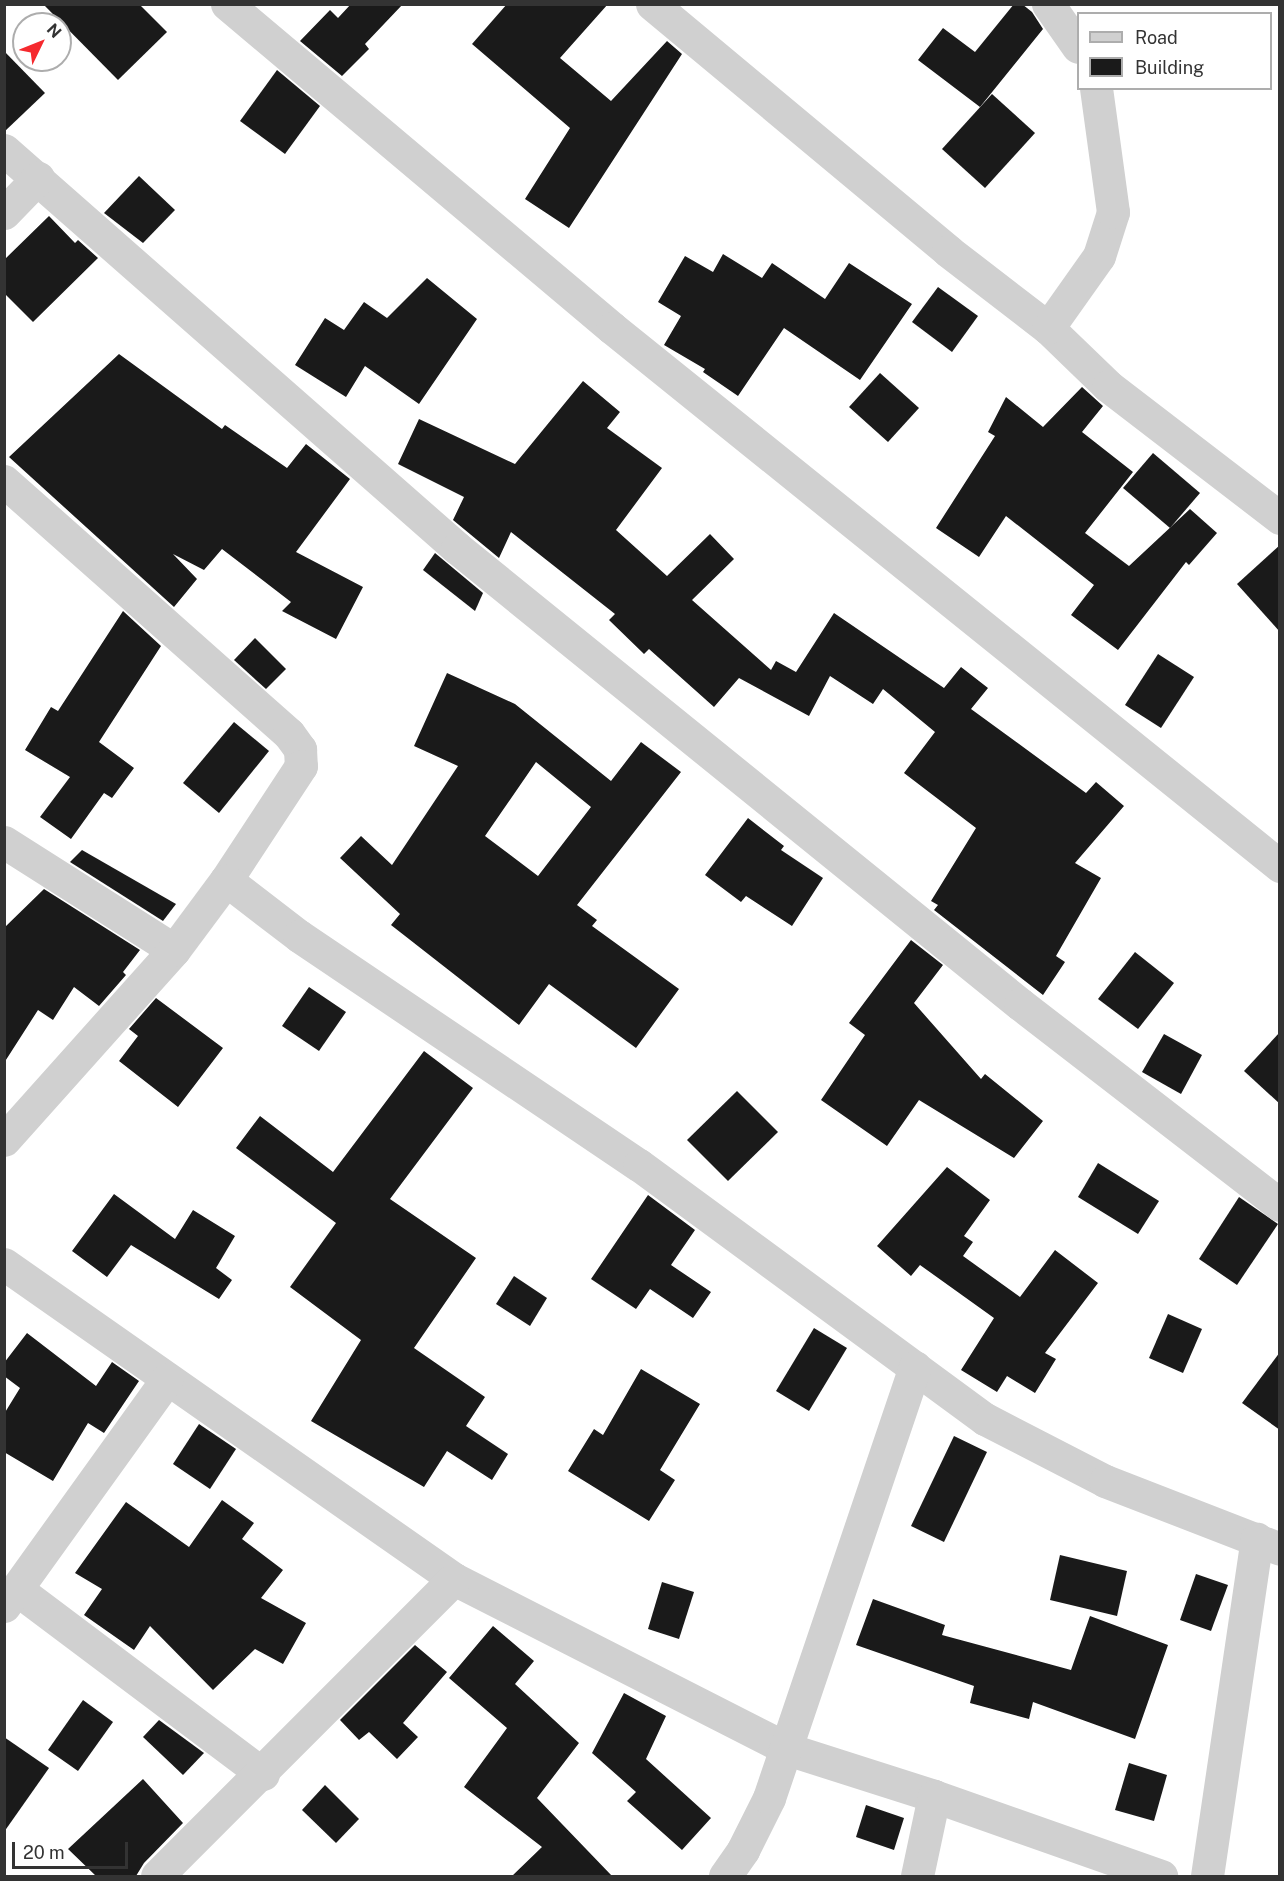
<!DOCTYPE html>
<style>
body{margin:0}
#map{position:relative;width:1284px;height:1881px;overflow:hidden;background:#fff;font-family:"Public Sans",sans-serif}
div>[style]{position:absolute}
[style*='--x']{left:calc(var(--x)*1px);top:calc(var(--y)*1px);width:calc(var(--w)*1px);rotate:calc(var(--a)*1deg)}
.building>*{inset:0;background:#1a1a1a}
.minor>*{height:33px;margin:-16.5px;padding:0 16.5px;transform-origin:16.5px;border-radius:16.5px;background:#d0d0d0}
span{translate:-50% -50%;white-space:nowrap;text-align:center;line-height:1.15;-webkit-text-stroke:6px #fff;paint-order:stroke}
.frame{position:absolute;inset:0;border:6px solid #333;pointer-events:none}
.legend{position:absolute;left:1077px;top:12px;width:195px;height:78px;box-sizing:border-box;background:#fff;border:2px solid #adadad;margin:0;padding:8px 10px;list-style:none;font-size:18px;color:#333}
.legend li{display:flex;align-items:center;gap:12px;height:30px}
.legend b{width:30px;border:2px solid #adadad}
.north{position:absolute;left:12px;top:12px;width:60px;height:60px;box-sizing:border-box;background:#fff;border:2px solid #adadad;border-radius:50%;rotate:47deg;font-size:16px;font-weight:700;line-height:24px;text-align:center;color:#333}
.north::after{content:'';display:block;margin:auto;width:21px;height:27px;background:#f5292e;clip-path:polygon(50% 0,100% 100%,50% 72%,0 100%)}
.scale{position:absolute;left:12px;top:1842px;width:116px;height:27px;box-sizing:border-box;border:3px solid #333;border-top:0;padding-left:8px;font-size:18px;line-height:21px;white-space:nowrap;color:#333;-webkit-text-stroke:4px #fff;paint-order:stroke}
</style>
<div id="map">
<div class="building">
<div style="clip-path:polygon(43px 4px,139px 4px,167px 32px,118px 80px)"></div>
<div style="clip-path:polygon(351px 4px,403px 4px,365px 44px,369px 49px,342px 76px,300px 41px,330px 10px,338px 18px)"></div>
<div style="clip-path:polygon(507px 4px,608px 4px,560px 58px,611px 101px,667px 41px,682px 54px,569px 228px,525px 199px,570px 128px,472px 44px)"></div>
<div style="clip-path:polygon(1014px 4px,1022px 4px,1032px 12px,1043px 29px,980px 107px,918px 60px,943px 28px,975px 52px)"></div>
<div style="clip-path:polygon(4px 51px,45px 93px,4px 132px)"></div>
<div style="clip-path:polygon(277px 70px,320px 106px,285px 154px,240px 121px)"></div>
<div style="clip-path:polygon(992px 94px,1035px 133px,985px 188px,942px 149px)"></div>
<div style="clip-path:polygon(139px 176px,175px 210px,143px 243px,104px 213px)"></div>
<div style="clip-path:polygon(49px 216px,75px 243px,78px 240px,98px 258px,33px 322px,4px 293px,4px 260px)"></div>
<div style="clip-path:polygon(723px 254px,762px 278px,772px 263px,825px 299px,849px 263px,912px 304px,860px 380px,784px 328px,738px 396px,703px 372px,705px 369px,664px 345px,681px 316px,658px 302px,685px 256px,713px 272px)"></div>
<div style="clip-path:polygon(427px 278px,477px 319px,419px 404px,365px 366px,346px 397px,295px 365px,325px 318px,344px 330px,364px 302px,387px 318px)"></div>
<div style="clip-path:polygon(938px 287px,978px 316px,952px 352px,912px 322px)"></div>
<div style="clip-path:polygon(119px 354px,222px 429px,225px 425px,287px 468px,306px 444px,350px 479px,296px 552px,363px 587px,336px 639px,282px 611px,291px 602px,222px 549px,204px 570px,173px 554px,197px 579px,174px 607px,9px 457px)"></div>
<div style="clip-path:polygon(880px 373px,919px 408px,888px 442px,849px 407px)"></div>
<div style="clip-path:polygon(583px 381px,620px 412px,607px 428px,662px 468px,616px 530px,667px 576px,710px 534px,734px 559px,692px 600px,771px 670px,776px 661px,796px 672px,834px 613px,944px 688px,961px 667px,988px 688px,971px 709px,1086px 793px,1096px 782px,1124px 806px,1075px 863px,1101px 878px,1056px 956px,1065px 962px,1043px 995px,934px 910px,938px 905px,931px 901px,976px 828px,904px 773px,935px 732px,883px 689px,873px 704px,830px 676px,809px 716px,739px 678px,714px 707px,649px 649px,644px 654px,609px 620px,615px 614px,511px 532px,499px 558px,453px 520px,464px 497px,398px 464px,419px 419px,515px 464px)"></div>
<div style="clip-path:polygon(1082px 387px,1103px 406px,1082px 432px,1133px 472px,1085px 533px,1129px 566px,1190px 509px,1217px 533px,1189px 565px,1186px 562px,1118px 650px,1071px 615px,1094px 585px,1006px 516px,979px 557px,936px 528px,995px 436px,988px 432px,1006px 397px,1043px 427px)"></div>
<div style="clip-path:polygon(1153px 453px,1200px 493px,1170px 528px,1123px 488px)"></div>
<div style="clip-path:polygon(1280px 545px,1280px 632px,1237px 584px)"></div>
<div style="clip-path:polygon(435px 553px,483px 593px,475px 611px,423px 570px)"></div>
<div style="clip-path:polygon(123px 611px,161px 646px,99px 742px,134px 768px,112px 798px,104px 793px,71px 839px,40px 817px,70px 777px,25px 750px,51px 707px,58px 711px)"></div>
<div style="clip-path:polygon(255px 638px,286px 669px,266px 689px,234px 660px)"></div>
<div style="clip-path:polygon(1158px 654px,1194px 677px,1161px 728px,1125px 705px)"></div>
<div style="clip-path:polygon(evenodd,447px 673px,515px 704px,611px 781px,641px 742px,681px 772px,577px 905px,597px 920px,592px 926px,679px 989px,636px 1048px,549px 984px,519px 1025px,391px 925px,400px 914px,340px 858px,361px 836px,392px 865px,458px 766px,414px 746px,447px 673px,536px 762px,591px 807px,538px 876px,485px 836px,536px 762px)"></div>
<div style="clip-path:polygon(234px 722px,269px 751px,219px 813px,183px 783px)"></div>
<div style="clip-path:polygon(748px 818px,784px 846px,781px 850px,823px 878px,792px 926px,746px 896px,741px 902px,705px 875px)"></div>
<div style="clip-path:polygon(82px 850px,176px 904px,163px 921px,70px 862px)"></div>
<div style="clip-path:polygon(44px 889px,140px 950px,123px 972px,126px 975px,99px 1006px,74px 987px,53px 1020px,38px 1010px,4px 1063px,4px 928px)"></div>
<div style="clip-path:polygon(911px 940px,943px 965px,914px 1003px,981px 1079px,985px 1074px,1043px 1121px,1014px 1158px,919px 1100px,887px 1146px,821px 1100px,865px 1035px,849px 1023px)"></div>
<div style="clip-path:polygon(1135px 952px,1174px 983px,1138px 1029px,1098px 999px)"></div>
<div style="clip-path:polygon(309px 987px,346px 1012px,319px 1051px,282px 1026px)"></div>
<div style="clip-path:polygon(156px 998px,223px 1048px,178px 1107px,119px 1061px,138px 1036px,129px 1029px)"></div>
<div style="clip-path:polygon(1280px 1032px,1280px 1104px,1244px 1071px)"></div>
<div style="clip-path:polygon(1164px 1034px,1202px 1055px,1181px 1094px,1142px 1072px)"></div>
<div style="clip-path:polygon(424px 1051px,473px 1088px,390px 1199px,476px 1258px,414px 1348px,485px 1397px,466px 1426px,508px 1454px,492px 1480px,447px 1451px,424px 1487px,311px 1421px,361px 1340px,290px 1287px,336px 1223px,236px 1148px,260px 1116px,333px 1172px)"></div>
<div style="clip-path:polygon(737px 1091px,778px 1132px,728px 1181px,687px 1140px)"></div>
<div style="clip-path:polygon(1098px 1163px,1159px 1201px,1138px 1234px,1078px 1197px)"></div>
<div style="clip-path:polygon(947px 1167px,990px 1200px,964px 1236px,973px 1242px,963px 1256px,1020px 1297px,1055px 1250px,1098px 1283px,1045px 1353px,1056px 1359px,1035px 1393px,1007px 1376px,997px 1392px,961px 1370px,994px 1318px,920px 1265px,911px 1276px,877px 1246px)"></div>
<div style="clip-path:polygon(114px 1194px,175px 1239px,193px 1210px,235px 1236px,216px 1268px,232px 1280px,219px 1299px,131px 1245px,107px 1277px,72px 1251px)"></div>
<div style="clip-path:polygon(648px 1195px,695px 1230px,671px 1265px,711px 1292px,693px 1318px,650px 1289px,636px 1309px,591px 1279px)"></div>
<div style="clip-path:polygon(1239px 1197px,1278px 1224px,1237px 1285px,1199px 1259px)"></div>
<div style="clip-path:polygon(514px 1276px,547px 1298px,530px 1326px,496px 1304px)"></div>
<div style="clip-path:polygon(1168px 1314px,1202px 1329px,1183px 1373px,1149px 1358px)"></div>
<div style="clip-path:polygon(814px 1328px,847px 1348px,809px 1411px,776px 1391px)"></div>
<div style="clip-path:polygon(27px 1333px,96px 1386px,112px 1362px,139px 1381px,104px 1433px,88px 1423px,53px 1481px,4px 1452px,4px 1414px,20px 1388px,4px 1376px,4px 1363px)"></div>
<div style="clip-path:polygon(1280px 1352px,1280px 1430px,1242px 1403px)"></div>
<div style="clip-path:polygon(641px 1369px,700px 1404px,660px 1470px,675px 1480px,649px 1521px,568px 1471px,594px 1429px,603px 1435px)"></div>
<div style="clip-path:polygon(199px 1424px,236px 1449px,210px 1489px,173px 1464px)"></div>
<div style="clip-path:polygon(954px 1436px,987px 1452px,944px 1542px,911px 1526px)"></div>
<div style="clip-path:polygon(222px 1500px,254px 1523px,242px 1539px,283px 1570px,261px 1598px,306px 1623px,283px 1664px,255px 1649px,213px 1690px,150px 1626px,134px 1650px,84px 1615px,102px 1589px,75px 1573px,126px 1502px,189px 1547px)"></div>
<div style="clip-path:polygon(1060px 1555px,1127px 1571px,1117px 1616px,1050px 1600px)"></div>
<div style="clip-path:polygon(1196px 1574px,1228px 1585px,1211px 1631px,1180px 1620px)"></div>
<div style="clip-path:polygon(662px 1582px,694px 1592px,679px 1639px,648px 1629px)"></div>
<div style="clip-path:polygon(873px 1599px,945px 1625px,942px 1635px,1071px 1670px,1090px 1616px,1168px 1645px,1135px 1739px,1033px 1702px,1029px 1719px,970px 1703px,974px 1686px,856px 1645px)"></div>
<div style="clip-path:polygon(493px 1626px,534px 1661px,515px 1684px,579px 1743px,537px 1798px,612px 1876px,512px 1876px,542px 1847px,464px 1787px,507px 1728px,449px 1678px)"></div>
<div style="clip-path:polygon(415px 1645px,447px 1672px,403px 1723px,418px 1737px,397px 1759px,369px 1732px,359px 1740px,340px 1720px)"></div>
<div style="clip-path:polygon(624px 1693px,666px 1716px,646px 1759px,711px 1818px,682px 1850px,627px 1801px,636px 1792px,592px 1753px)"></div>
<div style="clip-path:polygon(83px 1700px,113px 1722px,78px 1771px,48px 1750px)"></div>
<div style="clip-path:polygon(159px 1720px,204px 1753px,183px 1775px,143px 1737px)"></div>
<div style="clip-path:polygon(4px 1737px,49px 1768px,4px 1832px)"></div>
<div style="clip-path:polygon(1129px 1763px,1167px 1775px,1154px 1821px,1115px 1810px)"></div>
<div style="clip-path:polygon(143px 1779px,183px 1823px,144px 1863px,136px 1876px,96px 1876px,68px 1849px)"></div>
<div style="clip-path:polygon(325px 1785px,359px 1819px,336px 1843px,302px 1810px)"></div>
<div style="clip-path:polygon(866px 1805px,904px 1818px,894px 1850px,856px 1837px)"></div>
</div>
<div class="minor">
<div style="--x:227;--y:4;--w:503;--a:40.08"></div>
<div style="--x:612;--y:328;--w:858;--a:38.85"></div>
<div style="--x:652;--y:4;--w:386;--a:39.8"></div>
<div style="--x:948;--y:251;--w:126;--a:37.6"></div>
<div style="--x:1048;--y:328;--w:83;--a:44"></div>
<div style="--x:1108;--y:386;--w:217;--a:37.5"></div>
<div style="--x:1048;--y:4;--w:52;--a:55.1"></div>
<div style="--x:4;--y:150;--w:603;--a:41.3"></div>
<div style="--x:457;--y:548;--w:725;--a:39.01"></div>
<div style="--x:1020;--y:1004;--w:329;--a:37.7"></div>
<div style="--x:4;--y:213;--w:49;--a:-45.8"></div>
<div style="--x:1048;--y:328;--w:88;--a:-54.7"></div>
<div style="--x:1099;--y:256;--w:46;--a:-72.3"></div>
<div style="--x:1113;--y:212;--w:125;--a:-97.8"></div>
<div style="--x:4;--y:481;--w:381;--a:41.6"></div>
<div style="--x:289;--y:734;--w:19;--a:54"></div>
<div style="--x:300;--y:749;--w:17;--a:87"></div>
<div style="--x:301;--y:766;--w:136;--a:123.3"></div>
<div style="--x:226;--y:880;--w:92;--a:37.5"></div>
<div style="--x:299;--y:936;--w:410;--a:34"></div>
<div style="--x:639;--y:1165;--w:429;--a:36.3"></div>
<div style="--x:985;--y:1419;--w:135;--a:27.3"></div>
<div style="--x:1105;--y:1481;--w:188;--a:21.2"></div>
<div style="--x:4;--y:842;--w:201;--a:32.4"></div>
<div style="--x:4;--y:1140;--w:255;--a:-48.2"></div>
<div style="--x:174;--y:950;--w:87;--a:-53.4"></div>
<div style="--x:4;--y:1264;--w:549;--a:34.99"></div>
<div style="--x:454;--y:1579;--w:374;--a:27"></div>
<div style="--x:787;--y:1749;--w:154;--a:17.7"></div>
<div style="--x:934;--y:1796;--w:241;--a:19.4"></div>
<div style="--x:19;--y:1591;--w:305;--a:36.9"></div>
<div style="--x:4;--y:1606;--w:279;--a:-54.3"></div>
<div style="--x:157;--y:1876;--w:420;--a:-45"></div>
<div style="--x:725;--y:1876;--w:32;--a:-55"></div>
<div style="--x:743;--y:1850;--w:58;--a:-63.4"></div>
<div style="--x:769;--y:1798;--w:455;--a:-71.3"></div>
<div style="--x:917;--y:1876;--w:82;--a:-78"></div>
<div style="--x:1207;--y:1876;--w:341;--a:-81.6"></div>
</div>
<div class="frame"></div>
<ul class="legend">
<li><b style="height:8px;background:#d0d0d0"></b>Road</li>
<li><b style="height:16px;background:#1a1a1a"></b>Building</li>
</ul>
<div class="north">N</div>
<div class="scale">20 m</div>
</div>
